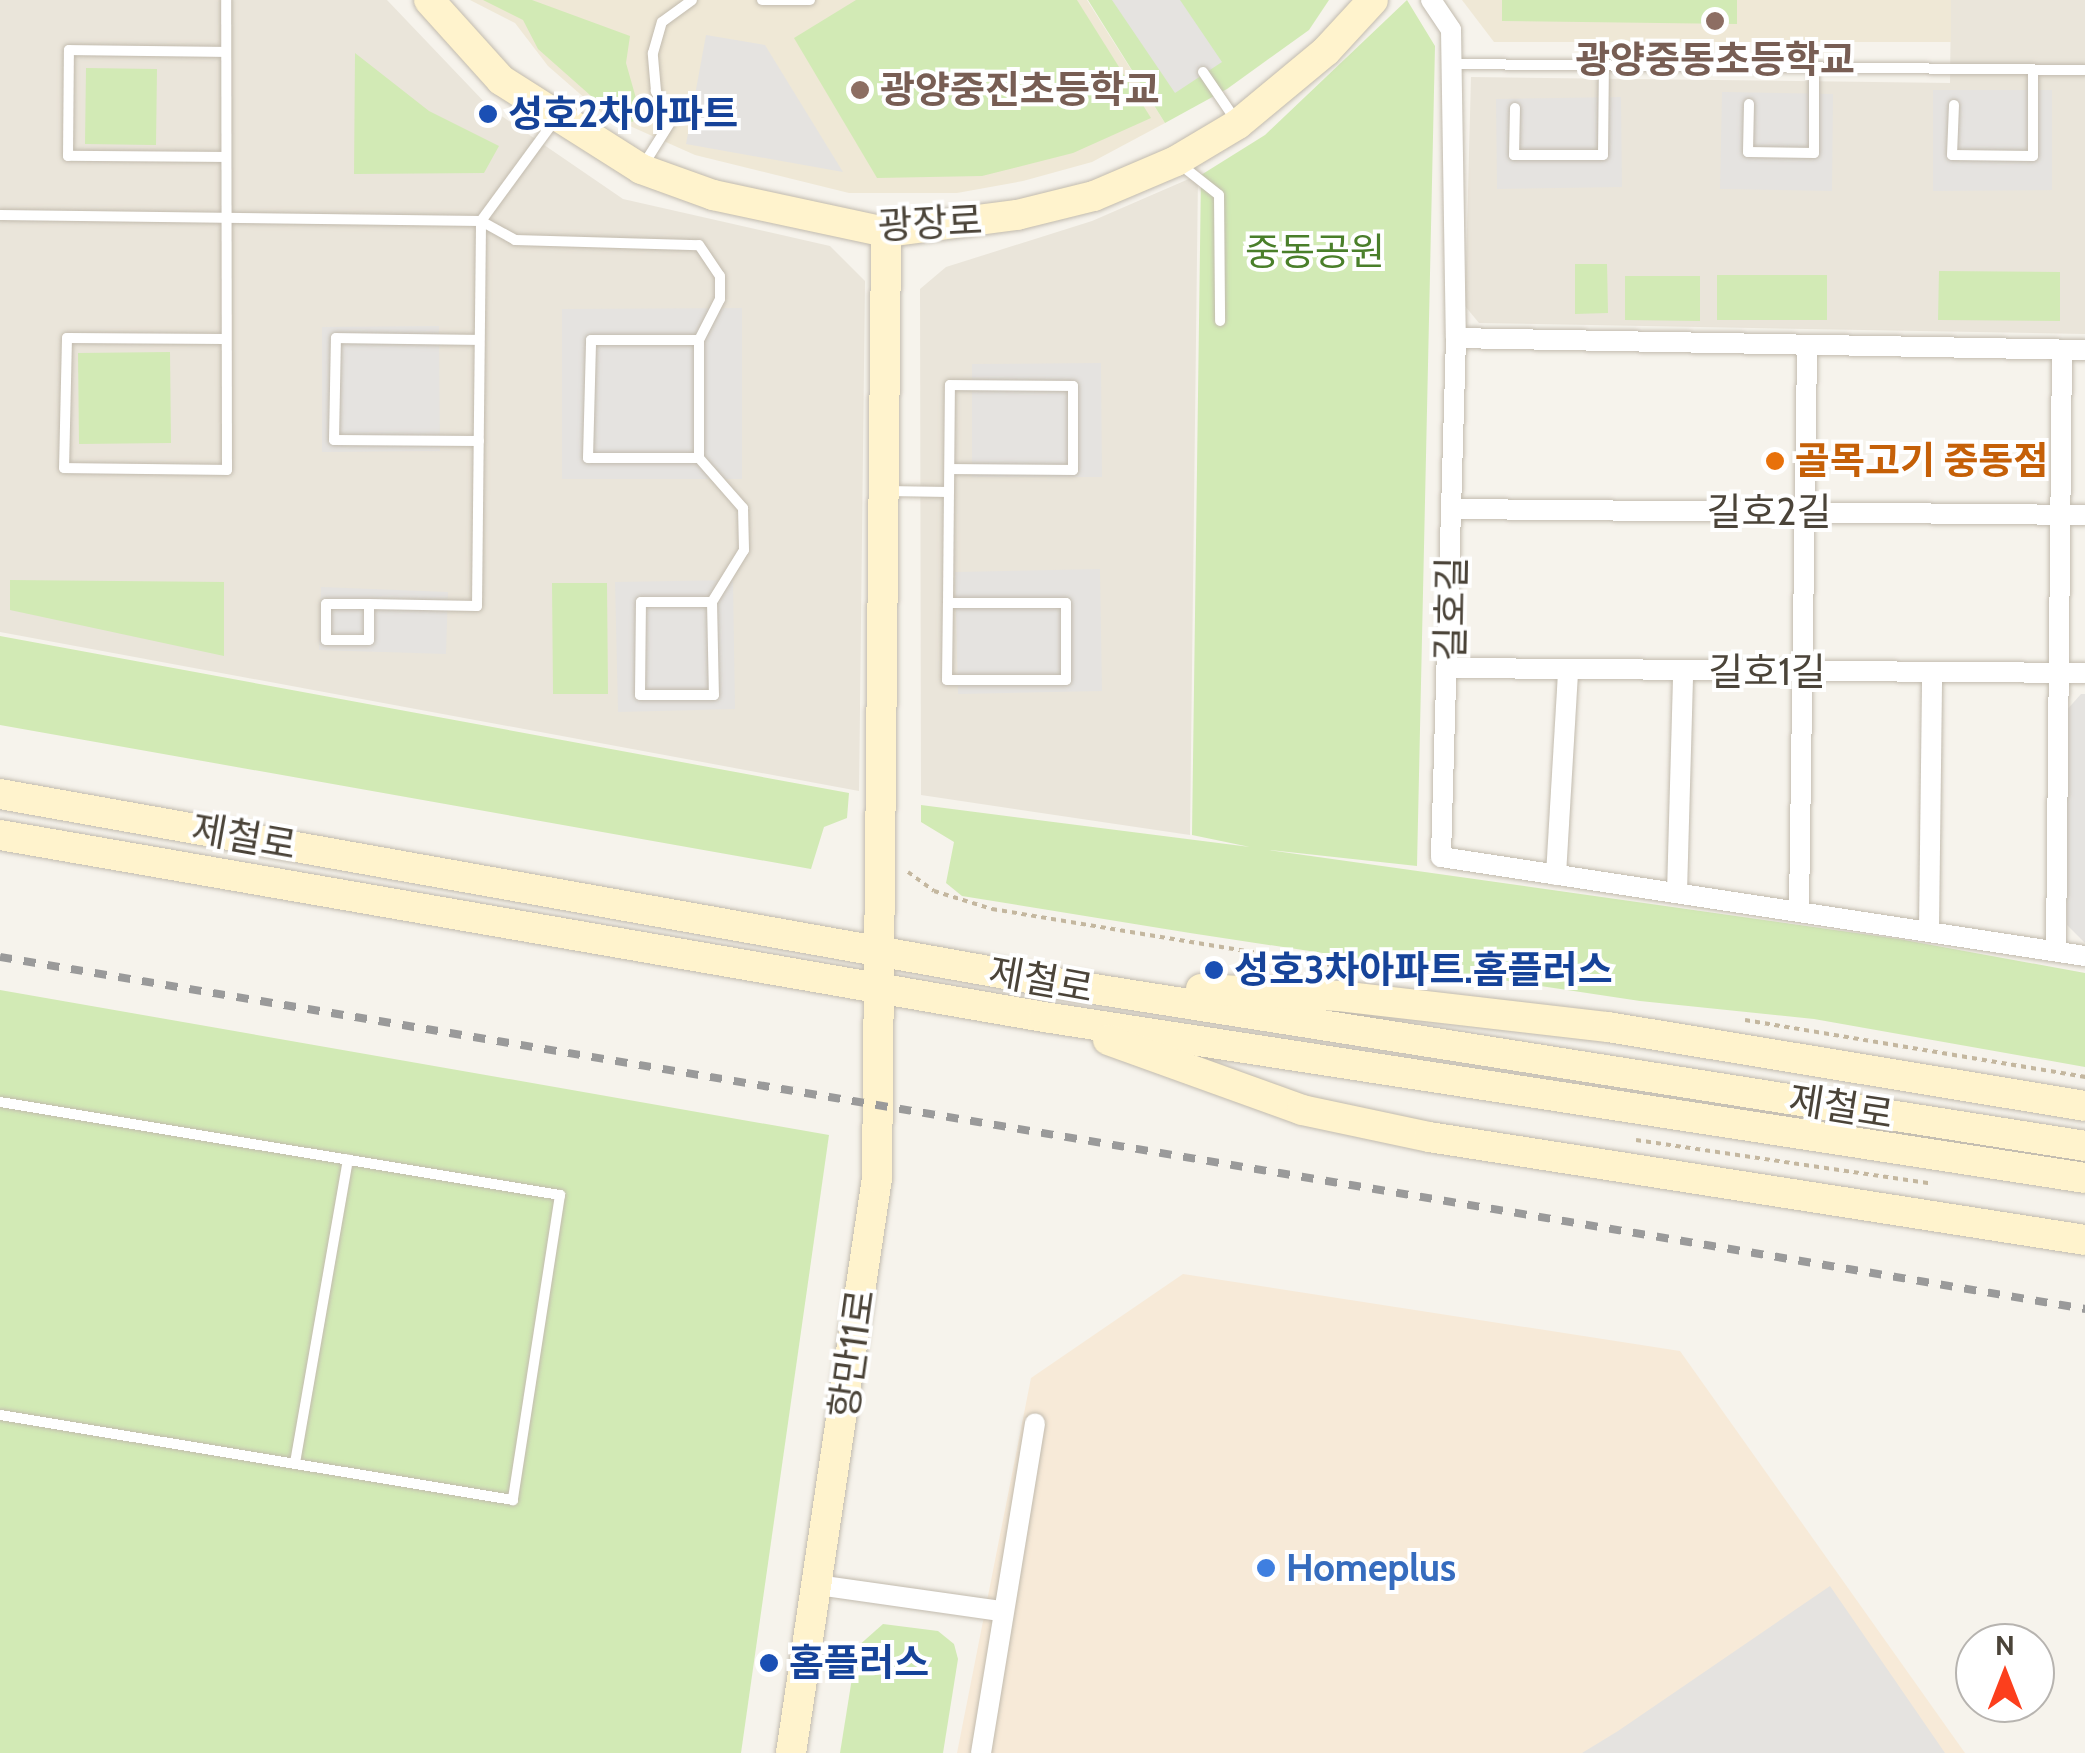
<!DOCTYPE html>
<meta charset="utf-8">
<style>
body{margin:0}
#map{position:relative;width:2085px;height:1753px;overflow:hidden;background:#f6f3ec;font-family:Cabin,"Noto Sans KR",sans-serif}
div>[style]{position:absolute}
[style*='--x']{left:calc(var(--x)*1px);top:calc(var(--y)*1px);width:calc(var(--w)*1px);rotate:calc(var(--a)*1deg)}
.residential>*{inset:0;background:#eae5da}
.commercial>*{inset:0;background:#f7ead8}
.education>*{inset:0;background:#efe8d6}
.green>*{inset:0;background:#d2eab5}
.parking>*{inset:0;background:#e5e3e0}
.path>*{height:4px;margin-top:-2px;transform-origin:0;background:repeating-linear-gradient(90deg,#c4b79f 0 5px,transparent 0 10px)}
.roads{filter:drop-shadow(0 0 2px #c2bbae) drop-shadow(0 0 2px #c2bbae)}
.lane>*{height:10px;margin:-5px;padding:0 5px;transform-origin:5px;border-radius:5px;background:#fff}
.street>*{height:20px;margin:-10px;padding:0 10px;transform-origin:10px;border-radius:10px;background:#fff}
.secondary>*{height:30px;margin:-15px;padding:0 15px;transform-origin:15px;border-radius:15px;background:#fff3cd}
.rail>*{height:8px;margin-top:-4px;transform-origin:0;background:repeating-linear-gradient(90deg,#9a9a9a 0 12px,transparent 0 24px)}
.dots>*{width:28px;height:28px;translate:-50% -50%;box-sizing:border-box;border:5px solid #fff;border-radius:50%}
span{translate:-50% -50%;white-space:nowrap;text-align:center;line-height:1.15;-webkit-text-stroke:8px #fff;paint-order:stroke}
.education-label{font-size:38px;color:#785e54;font-weight:700}
.left{translate:0 -50%;text-align:left}
.transit-label{font-size:38px;color:#164399;font-weight:700}
.street-label{font-size:38px;color:#4b4439}
.park-label{font-size:38px;color:#4a7f2a}
.food-label{font-size:38px;color:#c56008;font-weight:700}
.shop-label{font-size:38px;color:#366cbe;font-weight:700}
.north{position:absolute;left:1955px;top:1623px;width:100px;height:100px;box-sizing:border-box;background:#fff;border:2px solid #b7b4b0;border-radius:50%;rotate:0deg;font-size:28px;font-weight:700;line-height:40px;text-align:center;color:#4b4439}
.north::after{content:'';display:block;margin:auto;width:35px;height:45px;background:#fc3f1d;clip-path:polygon(50% 0,100% 100%,50% 72%,0 100%)}
</style>
<div id="map">
<div class="residential">
<div style="clip-path:polygon(0 0,387px 0,490px 108px,623px 199px,830px 246px,865px 281px,859px 791px,0 632px)"></div>
<div style="clip-path:polygon(1951px 0,2085px 0,2085px 334px,1479px 323px,1465px 306px,1471px 77px,1950px 83px)"></div>
<div style="clip-path:polygon(1198px 175px,1190px 835px,921px 795px,920px 289px,946px 267px,1092px 221px)"></div>
</div>
<div class="commercial">
<div style="clip-path:polygon(1183px 1274px,1680px 1351px,1965px 1753px,957px 1753px,1031px 1378px)"></div>
</div>
<div class="education">
<div style="clip-path:polygon(470px 0,1087px 0,1165px 123px,1092px 162px,1023px 181px,957px 193px,849px 193px,695px 155px,603px 114px,548px 66px,515px 23px)"></div>
<div style="clip-path:polygon(1462px 0,1951px 0,1951px 42px,1494px 42px)"></div>
</div>
<div class="green">
<div style="clip-path:polygon(483px 0,532px 0,630px 36px,626px 63px,641px 116px,632px 122px,608px 111px,538px 49px,523px 20px)"></div>
<div style="clip-path:polygon(856px 0,1077px 0,1151px 118px,1073px 153px,982px 176px,877px 178px,794px 38px)"></div>
<div style="clip-path:polygon(1088px 0,1329px 0,1309px 30px,1227px 89px,1165px 123px)"></div>
<div style="clip-path:polygon(1407px 0,1435px 46px,1417px 866px,1269px 850px,1899px 939px,2085px 973px,2085px 1067px,1814px 1019px,1640px 1001px,1190px 933px,962px 896px,946px 883px,954px 842px,921px 822px,921px 805px,1250px 847px,1192px 835px,1201px 175px,1265px 135px)"></div>
<div style="clip-path:polygon(1502px 0,1737px 0,1737px 24px,1502px 21px)"></div>
<div style="clip-path:polygon(355px 53px,429px 111px,499px 146px,484px 173px,354px 174px)"></div>
<div style="clip-path:polygon(86px 68px,157px 69px,156px 145px,85px 144px)"></div>
<div style="clip-path:polygon(1575px 264px,1607px 264px,1608px 313px,1575px 314px)"></div>
<div style="clip-path:polygon(1939px 271px,2060px 272px,2060px 321px,1938px 320px)"></div>
<div style="clip-path:polygon(1717px 275px,1827px 275px,1827px 320px,1717px 320px)"></div>
<div style="clip-path:polygon(1625px 276px,1700px 276px,1700px 321px,1625px 320px)"></div>
<div style="clip-path:polygon(170px 352px,171px 443px,79px 444px,78px 353px)"></div>
<div style="clip-path:polygon(10px 580px,224px 582px,224px 656px,10px 610px)"></div>
<div style="clip-path:polygon(552px 583px,607px 583px,608px 694px,553px 694px)"></div>
<div style="clip-path:polygon(0 636px,849px 793px,847px 818px,824px 827px,811px 869px,0 725px)"></div>
<div style="clip-path:polygon(0 990px,829px 1135px,741px 1753px,0 1753px)"></div>
<div style="clip-path:polygon(883px 1624px,938px 1631px,954px 1644px,958px 1659px,943px 1753px,840px 1753px,857px 1647px)"></div>
</div>
<div class="parking">
<div style="clip-path:polygon(1112px 0,1180px 0,1222px 62px,1175px 93px)"></div>
<div style="clip-path:polygon(706px 35px,765px 45px,843px 172px,686px 144px)"></div>
<div style="clip-path:polygon(1933px 90px,2052px 90px,2052px 190px,1933px 191px)"></div>
<div style="clip-path:polygon(1722px 92px,1833px 94px,1832px 191px,1720px 189px)"></div>
<div style="clip-path:polygon(1621px 97px,1622px 187px,1497px 189px,1496px 99px)"></div>
<div style="clip-path:polygon(742px 308px,742px 479px,562px 479px,562px 309px)"></div>
<div style="clip-path:polygon(439px 326px,440px 451px,322px 452px,322px 327px)"></div>
<div style="clip-path:polygon(1101px 363px,1102px 477px,972px 477px,972px 364px)"></div>
<div style="clip-path:polygon(1100px 569px,1102px 691px,958px 694px,955px 572px)"></div>
<div style="clip-path:polygon(733px 580px,735px 709px,618px 712px,615px 582px)"></div>
<div style="clip-path:polygon(321px 587px,448px 592px,446px 654px,319px 650px)"></div>
<div style="clip-path:polygon(2081px 694px,2085px 694px,2085px 943px,2067px 925px,2065px 712px)"></div>
<div style="clip-path:polygon(1830px 1586px,1945px 1753px,1582px 1753px,1618px 1731px)"></div>
</div>
<div class="path">
<div style="--x:908;--y:872;--w:32;--a:36"></div>
<div style="--x:934;--y:891;--w:61;--a:17.2"></div>
<div style="--x:992;--y:909;--w:367;--a:9.4"></div>
<div style="--x:1745;--y:1020;--w:345;--a:9.5"></div>
<div style="--x:1636;--y:1140;--w:300;--a:8.4"></div>
</div>
<div class="roads">
<div class="lane">
<div style="--x:762;--y:0;--w:48;--a:0"></div>
<div style="--x:1451;--y:64;--w:634;--a:0.54"></div>
<div style="--x:1203;--y:72;--w:57;--a:55.8"></div>
<div style="--x:1749;--y:104;--w:48;--a:91.2"></div>
<div style="--x:1748;--y:152;--w:66;--a:0.9"></div>
<div style="--x:1814;--y:153;--w:85;--a:-90"></div>
<div style="--x:1954;--y:105;--w:50;--a:92.3"></div>
<div style="--x:1952;--y:155;--w:81;--a:0.7"></div>
<div style="--x:2033;--y:156;--w:86;--a:-90"></div>
<div style="--x:1515;--y:108;--w:47;--a:91.2"></div>
<div style="--x:1514;--y:155;--w:89;--a:0"></div>
<div style="--x:1603;--y:155;--w:89;--a:-89.4"></div>
<div style="--x:225;--y:157;--w:157;--a:-179.6"></div>
<div style="--x:68;--y:156;--w:106;--a:-89.5"></div>
<div style="--x:69;--y:50;--w:157;--a:0.7"></div>
<div style="--x:644;--y:164;--w:51;--a:-57.9"></div>
<div style="--x:671;--y:121;--w:34;--a:-117"></div>
<div style="--x:656;--y:91;--w:38;--a:-95"></div>
<div style="--x:653;--y:53;--w:32;--a:-74"></div>
<div style="--x:662;--y:22;--w:37;--a:-36"></div>
<div style="--x:1181;--y:165;--w:48;--a:38.3"></div>
<div style="--x:1219;--y:195;--w:126;--a:89.5"></div>
<div style="--x:0;--y:215;--w:481;--a:0.7"></div>
<div style="--x:481;--y:221;--w:39;--a:29"></div>
<div style="--x:515;--y:240;--w:184;--a:1.6"></div>
<div style="--x:699;--y:245;--w:37;--a:56"></div>
<div style="--x:720;--y:276;--w:23;--a:90"></div>
<div style="--x:720;--y:299;--w:46;--a:117.1"></div>
<div style="--x:699;--y:340;--w:118;--a:90"></div>
<div style="--x:699;--y:458;--w:111;--a:180"></div>
<div style="--x:588;--y:458;--w:118;--a:-88.5"></div>
<div style="--x:591;--y:340;--w:108;--a:0"></div>
<div style="--x:225;--y:339;--w:158;--a:-179.6"></div>
<div style="--x:67;--y:338;--w:130;--a:91.3"></div>
<div style="--x:64;--y:468;--w:163;--a:0.7"></div>
<div style="--x:227;--y:470;--w:470;--a:-90.1"></div>
<div style="--x:479;--y:441;--w:145;--a:-179.6"></div>
<div style="--x:334;--y:440;--w:102;--a:-88.9"></div>
<div style="--x:336;--y:338;--w:143;--a:0.8"></div>
<div style="--x:699;--y:458;--w:67;--a:48.7"></div>
<div style="--x:743;--y:508;--w:42;--a:88.6"></div>
<div style="--x:744;--y:550;--w:61;--a:121.6"></div>
<div style="--x:712;--y:602;--w:93;--a:88.8"></div>
<div style="--x:714;--y:695;--w:74;--a:180"></div>
<div style="--x:640;--y:695;--w:93;--a:-89.4"></div>
<div style="--x:641;--y:602;--w:71;--a:0"></div>
<div style="--x:886;--y:491;--w:63;--a:0.9"></div>
<div style="--x:949;--y:492;--w:107;--a:-89.5"></div>
<div style="--x:950;--y:385;--w:123;--a:0.5"></div>
<div style="--x:1073;--y:386;--w:84;--a:90"></div>
<div style="--x:1073;--y:470;--w:123;--a:-179.5"></div>
<div style="--x:948;--y:603;--w:118;--a:0"></div>
<div style="--x:1066;--y:603;--w:77;--a:90"></div>
<div style="--x:1066;--y:680;--w:119;--a:180"></div>
<div style="--x:947;--y:680;--w:77;--a:-89.3"></div>
<div style="--x:948;--y:603;--w:111;--a:-89.5"></div>
<div style="--x:369;--y:604;--w:36;--a:90"></div>
<div style="--x:369;--y:640;--w:43;--a:180"></div>
<div style="--x:326;--y:640;--w:36;--a:-90"></div>
<div style="--x:326;--y:604;--w:43;--a:0"></div>
<div style="--x:369;--y:604;--w:108;--a:1.1"></div>
<div style="--x:477;--y:606;--w:385;--a:-89.4"></div>
<div style="--x:481;--y:221;--w:125;--a:-53.8"></div>
<div style="--x:0;--y:1102;--w:568;--a:9.43"></div>
<div style="--x:560;--y:1195;--w:309;--a:98.8"></div>
<div style="--x:513;--y:1500;--w:520;--a:-170.59"></div>
<div style="--x:295;--y:1463;--w:308;--a:-80.1"></div>
</div>
<div class="street">
<div style="--x:1431;--y:0;--w:36;--a:56"></div>
<div style="--x:1451;--y:30;--w:308;--a:89.1"></div>
<div style="--x:2085;--y:350;--w:629;--a:-178.91"></div>
<div style="--x:1456;--y:338;--w:519;--a:91.66"></div>
<div style="--x:1441;--y:857;--w:652;--a:8.74"></div>
<div style="--x:1453;--y:509;--w:632;--a:0.54"></div>
<div style="--x:1450;--y:668;--w:635;--a:0.45"></div>
<div style="--x:1556;--y:875;--w:204;--a:-86.6"></div>
<div style="--x:1677;--y:893;--w:221;--a:-88.4"></div>
<div style="--x:1799;--y:910;--w:561;--a:-89.18"></div>
<div style="--x:1929;--y:930;--w:258;--a:-89.3"></div>
<div style="--x:2056;--y:950;--w:600;--a:-89.43"></div>
<div style="--x:818;--y:1585;--w:185;--a:8.1"></div>
<div style="--x:981;--y:1753;--w:334;--a:-80.7"></div>
</div>
<div class="secondary">
<div style="--x:429;--y:0;--w:108;--a:48"></div>
<div style="--x:501;--y:80;--w:166;--a:32.4"></div>
<div style="--x:641;--y:169;--w:77;--a:19.9"></div>
<div style="--x:713;--y:195;--w:177;--a:12.1"></div>
<div style="--x:886;--y:232;--w:132;--a:-7.4"></div>
<div style="--x:1017;--y:215;--w:79;--a:-13.9"></div>
<div style="--x:1094;--y:196;--w:89;--a:-23.1"></div>
<div style="--x:1176;--y:161;--w:72;--a:-30.8"></div>
<div style="--x:1238;--y:124;--w:114;--a:-39.7"></div>
<div style="--x:1326;--y:51;--w:69;--a:-47.3"></div>
<div style="--x:0;--y:794;--w:1067;--a:10.15"></div>
<div style="--x:1050;--y:982;--w:1048;--a:9"></div>
<div style="--x:0;--y:835;--w:1060;--a:9.89"></div>
<div style="--x:1044;--y:1017;--w:1053;--a:8.79"></div>
<div style="--x:1201;--y:989;--w:138;--a:2.9"></div>
<div style="--x:1339;--y:996;--w:271;--a:6.6"></div>
<div style="--x:1608;--y:1027;--w:483;--a:9.4"></div>
<div style="--x:1108;--y:1040;--w:206;--a:19.8"></div>
<div style="--x:1302;--y:1110;--w:130;--a:12"></div>
<div style="--x:1429;--y:1137;--w:664;--a:8.92"></div>
<div style="--x:791;--y:1753;--w:581;--a:-81.49"></div>
<div style="--x:877;--y:1178;--w:946;--a:-89.45"></div>
</div>
</div>
<div class="rail">
<div style="--x:0;--y:957;--w:2115;--a:9.58"></div>
</div>
<div class="dots">
<div style="left:1715px;top:21px;background:#8d6e63"></div>
<div style="left:860px;top:90px;background:#8d6e63"></div>
<div style="left:488px;top:114px;background:#1a4fb4"></div>
<div style="left:1775px;top:461px;background:#e8710a"></div>
<div style="left:1214px;top:970px;background:#1a4fb4"></div>
<div style="left:1266px;top:1568px;background:#3f7fe0"></div>
<div style="left:769px;top:1663px;background:#1a4fb4"></div>
</div>
<div class="education-label">
<span style="left:1715px;top:60px">광양중동초등학교</span>
<span class="left" style="left:880px;top:90px">광양중진초등학교</span>
</div>
<div class="transit-label">
<span class="left" style="left:508px;top:114px">성호2차아파트</span>
<span class="left" style="left:1234px;top:970px">성호3차아파트.홈플러스</span>
<span class="left" style="left:789px;top:1663px">홈플러스</span>
</div>
<div class="street-label">
<span style="left:930px;top:223px;rotate:-3deg">광장로</span>
<span style="left:1769px;top:512px">길호2길</span>
<span style="left:1451px;top:609px;rotate:-89deg">길호길</span>
<span style="left:1767px;top:672px">길호1길</span>
<span style="left:244px;top:837px;rotate:10deg">제철로</span>
<span style="left:1041px;top:980px;rotate:10deg">제철로</span>
<span style="left:1841px;top:1107px;rotate:9deg">제철로</span>
<span style="left:852px;top:1354px;rotate:-82deg">항만11로</span>
</div>
<div class="park-label">
<span style="left:1315px;top:252px">중동공원</span>
</div>
<div class="food-label">
<span class="left" style="left:1795px;top:461px">골목고기 중동점</span>
</div>
<div class="shop-label">
<span class="left" style="left:1286px;top:1568px">Homeplus</span>
</div>
<div class="north">N</div>
</div>
